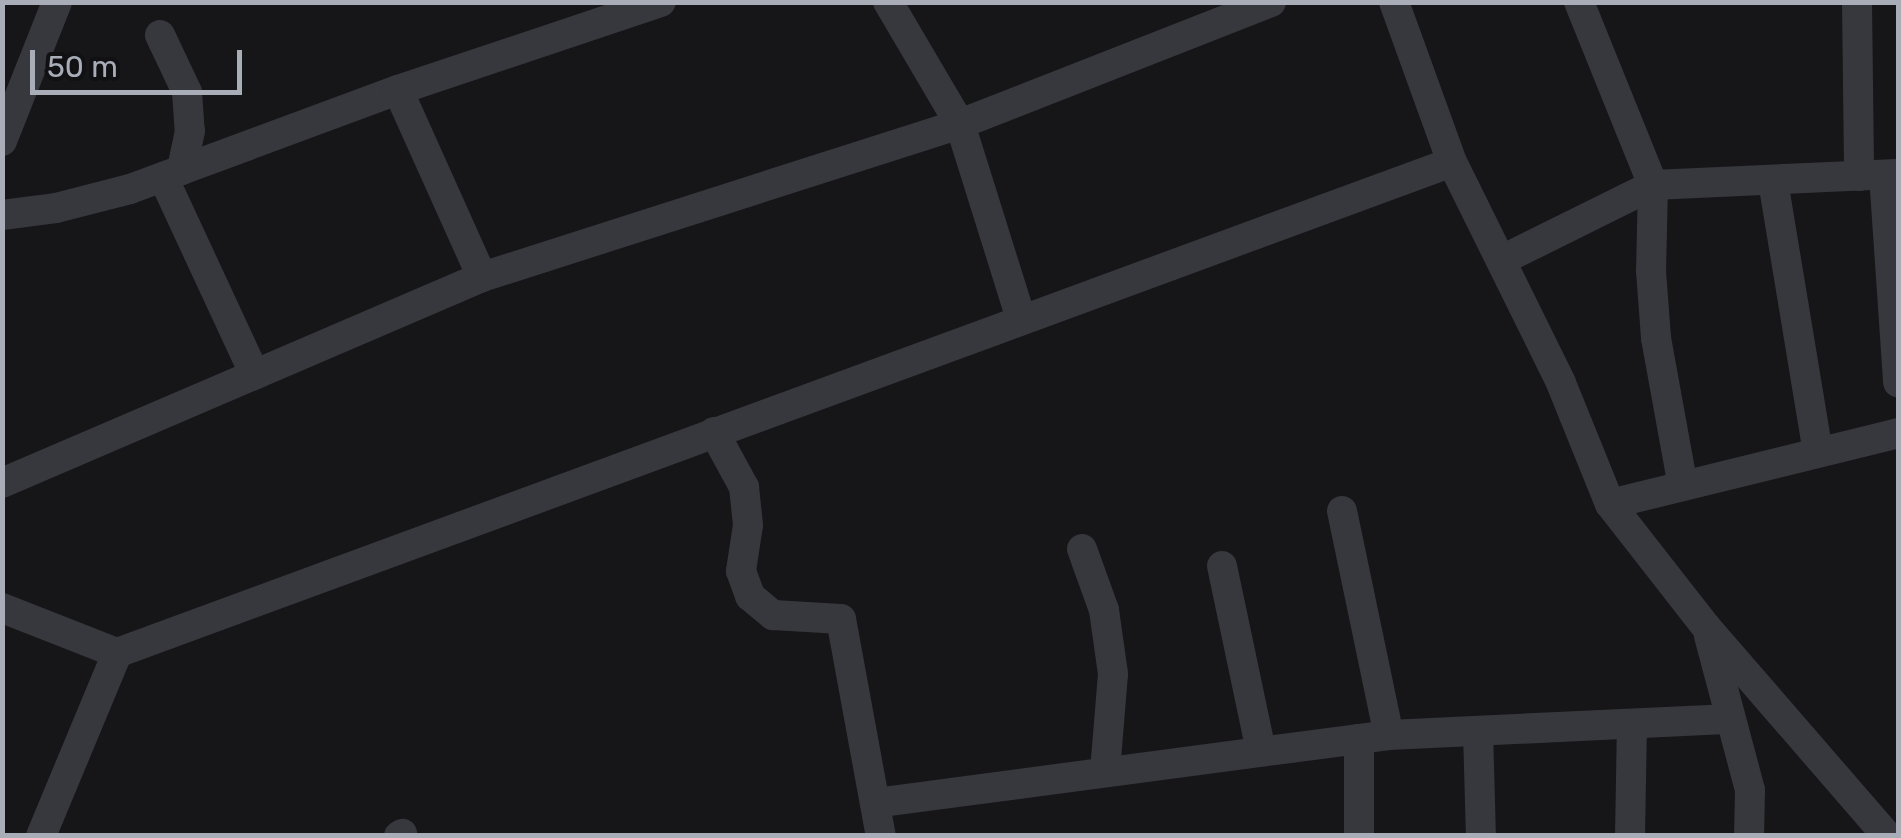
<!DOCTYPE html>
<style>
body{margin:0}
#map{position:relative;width:1901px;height:838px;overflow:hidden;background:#161618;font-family:Rubik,sans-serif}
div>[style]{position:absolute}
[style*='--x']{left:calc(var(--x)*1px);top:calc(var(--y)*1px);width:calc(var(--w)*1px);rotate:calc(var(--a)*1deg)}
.street>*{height:30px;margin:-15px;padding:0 15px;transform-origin:15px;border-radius:15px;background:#37383d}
span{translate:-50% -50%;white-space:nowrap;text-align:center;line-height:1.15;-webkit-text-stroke:9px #111113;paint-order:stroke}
.frame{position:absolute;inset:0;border:5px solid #a8adb8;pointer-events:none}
.scale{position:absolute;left:30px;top:50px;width:212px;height:45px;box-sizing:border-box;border:5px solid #a8adb8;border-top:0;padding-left:12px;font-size:30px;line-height:35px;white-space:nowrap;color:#a8adb8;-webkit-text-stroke:8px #111113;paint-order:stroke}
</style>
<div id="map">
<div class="street">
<div style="--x:888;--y:2;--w:142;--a:59.5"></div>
<div style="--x:960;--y:124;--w:204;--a:72.6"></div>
<div style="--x:1394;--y:2;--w:170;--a:70.1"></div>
<div style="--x:1452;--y:162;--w:246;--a:63.7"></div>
<div style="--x:1561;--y:383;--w:131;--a:68"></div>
<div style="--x:1610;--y:504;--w:157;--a:52"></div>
<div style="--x:1707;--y:628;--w:275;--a:49.1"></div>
<div style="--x:1579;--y:2;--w:197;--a:68"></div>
<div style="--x:1653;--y:185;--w:86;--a:91.3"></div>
<div style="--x:1651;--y:271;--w:67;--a:85.7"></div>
<div style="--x:1656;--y:338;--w:150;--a:79.7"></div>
<div style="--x:1857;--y:2;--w:174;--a:89.3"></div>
<div style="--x:160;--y:35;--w:63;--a:64.7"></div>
<div style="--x:187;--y:92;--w:39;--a:86"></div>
<div style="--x:190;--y:131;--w:40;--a:102"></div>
<div style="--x:398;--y:90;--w:205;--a:65.8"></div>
<div style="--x:2;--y:141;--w:149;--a:-68.4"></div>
<div style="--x:1884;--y:175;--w:208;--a:86.1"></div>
<div style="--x:163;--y:177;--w:218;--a:65.1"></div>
<div style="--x:1773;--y:181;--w:275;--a:80.6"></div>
<div style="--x:2;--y:215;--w:54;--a:-7.4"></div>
<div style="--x:56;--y:208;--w:76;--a:-14.4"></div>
<div style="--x:130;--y:189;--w:286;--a:-20.3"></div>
<div style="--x:398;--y:90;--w:277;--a:-18.5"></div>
<div style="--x:1502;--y:260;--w:169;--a:-26.4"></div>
<div style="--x:1653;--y:185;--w:245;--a:-2.6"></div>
<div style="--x:714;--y:432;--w:63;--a:61.4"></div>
<div style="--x:744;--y:487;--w:38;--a:84"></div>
<div style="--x:748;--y:525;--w:47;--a:98.7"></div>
<div style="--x:741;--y:571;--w:27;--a:70"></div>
<div style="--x:750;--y:596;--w:30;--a:40"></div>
<div style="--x:773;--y:615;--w:68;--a:3.4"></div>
<div style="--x:841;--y:619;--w:221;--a:79.6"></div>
<div style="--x:2;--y:483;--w:522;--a:-23.23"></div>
<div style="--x:482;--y:277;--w:502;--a:-17.75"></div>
<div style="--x:960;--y:124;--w:334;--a:-21.4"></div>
<div style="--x:1610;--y:504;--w:297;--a:-13.8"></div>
<div style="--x:1342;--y:511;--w:229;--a:78.2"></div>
<div style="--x:1082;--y:549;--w:65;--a:70.2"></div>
<div style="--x:1104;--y:610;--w:65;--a:82"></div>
<div style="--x:1113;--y:674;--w:97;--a:94.7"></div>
<div style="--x:1222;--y:566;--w:189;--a:78.1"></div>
<div style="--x:2;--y:608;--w:123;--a:21.4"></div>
<div style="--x:117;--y:653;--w:1422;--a:-20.19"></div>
<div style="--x:1709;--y:636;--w:159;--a:75.1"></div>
<div style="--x:1750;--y:790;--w:46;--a:91.2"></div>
<div style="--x:1478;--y:731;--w:105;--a:88.4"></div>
<div style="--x:1359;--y:739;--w:97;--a:90"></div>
<div style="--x:875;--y:803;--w:518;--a:-7.54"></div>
<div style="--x:1389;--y:735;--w:342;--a:-2.7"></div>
<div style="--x:41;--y:836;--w:198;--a:-67.4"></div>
<div style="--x:399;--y:836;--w:4;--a:-34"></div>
<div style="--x:1630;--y:836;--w:112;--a:-89"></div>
</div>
<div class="frame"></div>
<div class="scale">50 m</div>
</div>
